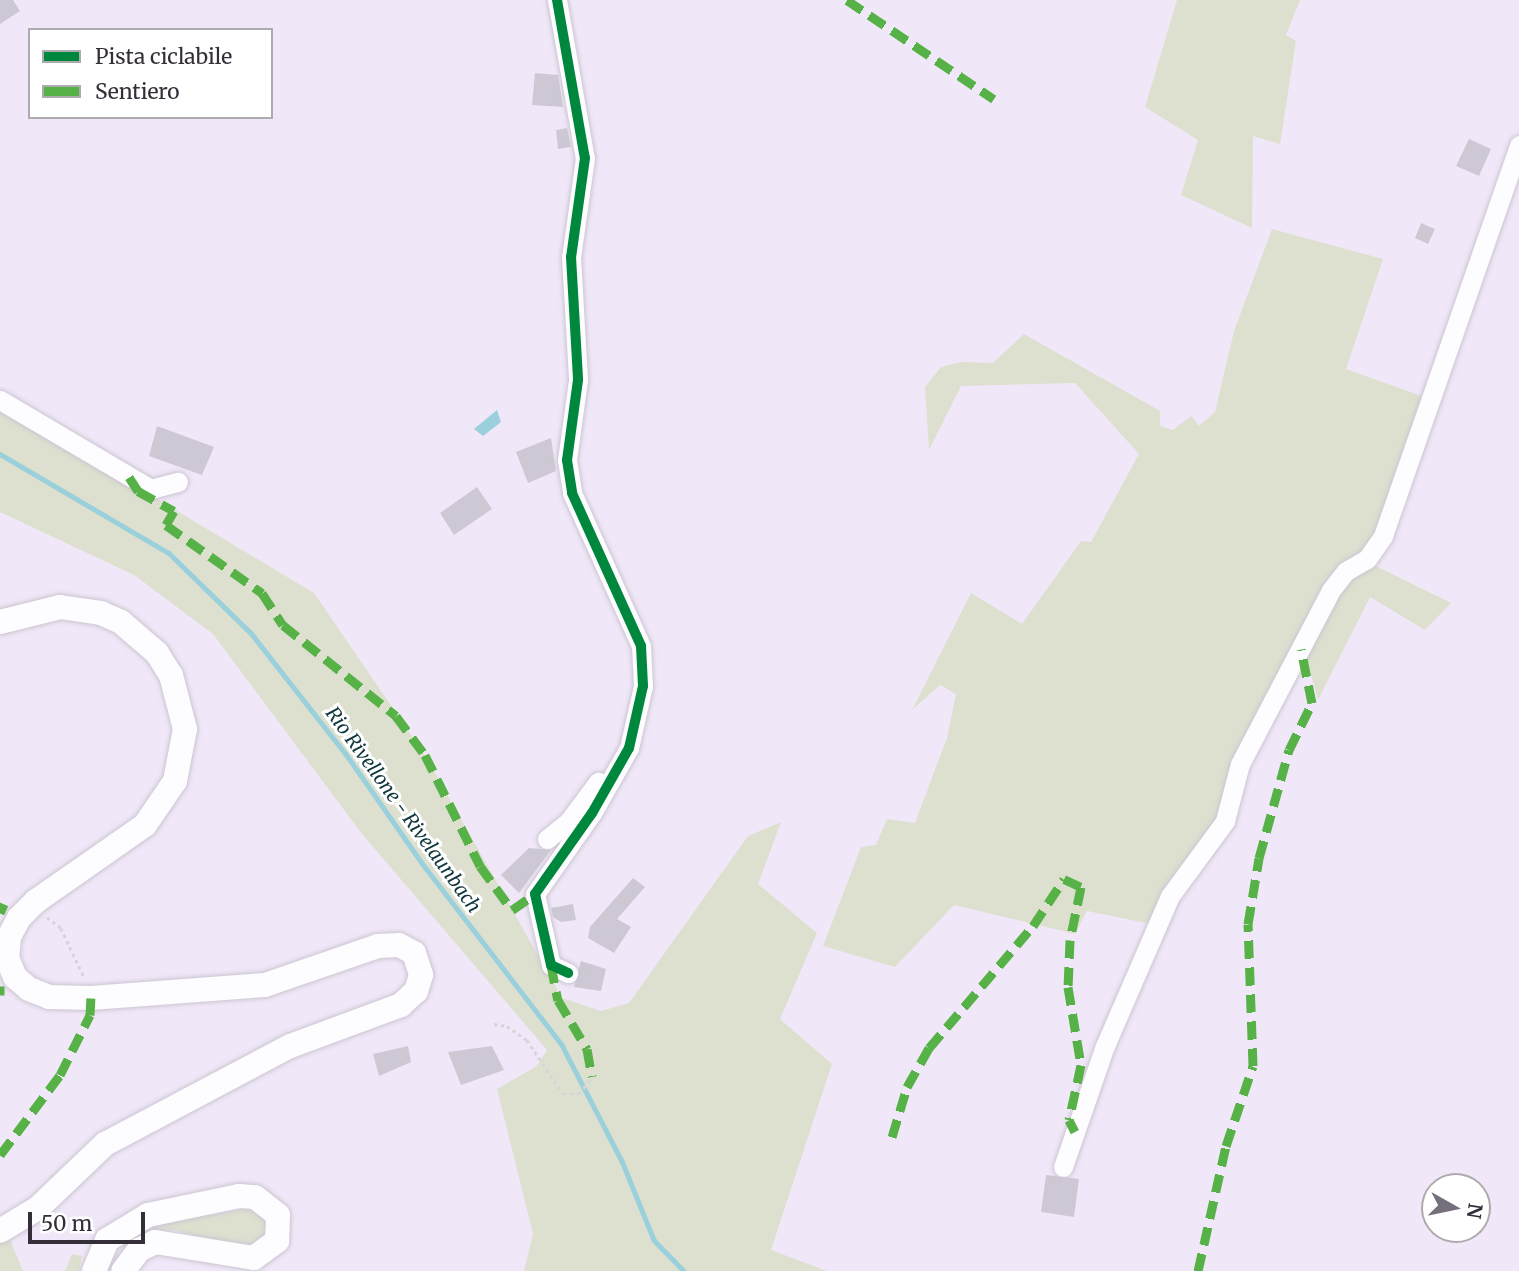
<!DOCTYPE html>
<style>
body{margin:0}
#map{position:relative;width:1519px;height:1271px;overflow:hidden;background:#f0e8f8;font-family:Merriweather,serif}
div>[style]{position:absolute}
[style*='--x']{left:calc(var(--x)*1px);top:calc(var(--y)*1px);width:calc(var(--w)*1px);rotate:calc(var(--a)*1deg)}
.green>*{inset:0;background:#dde0cf}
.water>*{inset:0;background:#9acfdc}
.stream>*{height:4.5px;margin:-2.25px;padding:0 2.25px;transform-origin:2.25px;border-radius:2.25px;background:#9acfdc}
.building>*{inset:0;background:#cec8d4}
.path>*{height:2.5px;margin-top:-1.25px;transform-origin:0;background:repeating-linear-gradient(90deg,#d7d5d9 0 3.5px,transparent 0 7px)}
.roads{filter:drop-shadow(0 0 2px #ccc5d2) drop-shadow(0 0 2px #ccc5d2)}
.minor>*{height:19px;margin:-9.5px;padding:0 9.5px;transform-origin:9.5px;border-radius:9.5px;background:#fdfcfe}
.major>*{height:24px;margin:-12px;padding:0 12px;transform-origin:12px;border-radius:12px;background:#fdfcfe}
.quiet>*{height:9px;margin-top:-4.5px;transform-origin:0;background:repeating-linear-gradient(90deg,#56b246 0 18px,transparent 0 27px)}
.cycleway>*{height:10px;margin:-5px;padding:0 5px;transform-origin:5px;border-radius:5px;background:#00873e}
span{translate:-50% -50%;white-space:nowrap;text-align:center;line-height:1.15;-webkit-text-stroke:6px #fff;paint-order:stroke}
.water-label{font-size:19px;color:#0f363c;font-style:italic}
.legend{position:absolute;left:28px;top:28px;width:245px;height:91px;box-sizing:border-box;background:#fff;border:2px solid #aeabb0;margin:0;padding:9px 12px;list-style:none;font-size:21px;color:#342e39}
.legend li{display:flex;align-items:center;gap:14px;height:35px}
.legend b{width:35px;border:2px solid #aeabb0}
.north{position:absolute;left:1421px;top:1173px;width:70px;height:70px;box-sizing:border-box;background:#fff;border:2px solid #aeabb0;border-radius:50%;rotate:99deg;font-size:19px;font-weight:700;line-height:28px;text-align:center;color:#342e39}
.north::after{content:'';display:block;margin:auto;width:24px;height:32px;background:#766f7c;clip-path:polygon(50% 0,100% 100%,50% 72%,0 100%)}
.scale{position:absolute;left:28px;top:1212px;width:117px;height:32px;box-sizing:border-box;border:4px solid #342e39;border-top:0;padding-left:9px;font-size:21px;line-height:24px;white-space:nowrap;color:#342e39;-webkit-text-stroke:5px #fff;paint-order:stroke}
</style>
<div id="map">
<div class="green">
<div style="clip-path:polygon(1177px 0,1300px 0,1286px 35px,1296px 41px,1280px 144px,1253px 136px,1252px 228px,1181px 195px,1198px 140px,1145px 107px)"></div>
<div style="clip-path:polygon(1272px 229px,1383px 259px,1346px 369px,1430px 399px,1370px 563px,1451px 603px,1425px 630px,1370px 597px,1318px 700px,1306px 657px,1161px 926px,1087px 911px,1075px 934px,954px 905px,895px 967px,823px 946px,861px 847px,876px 845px,887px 819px,915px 823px,947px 738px,956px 694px,940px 685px,912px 710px,971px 593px,1022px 624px,1081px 541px,1091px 542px,1139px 454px,1075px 383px,961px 386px,929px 450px,925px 387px,941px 367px,962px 362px,993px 363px,1024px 334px,1160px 411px,1160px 426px,1173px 430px,1191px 416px,1199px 426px,1215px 412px,1234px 331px)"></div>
<div style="clip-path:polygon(0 405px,314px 593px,425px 755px,562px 998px,601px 1011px,629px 1003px,748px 836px,781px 822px,758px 884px,817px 933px,780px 1019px,832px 1064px,771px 1250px,827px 1271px,524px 1271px,533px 1234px,497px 1089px,537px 1066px,547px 1050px,362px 834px,213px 634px,134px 575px,0 512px)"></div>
<div style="clip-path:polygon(245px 1209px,256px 1210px,267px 1220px,265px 1235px,255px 1245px,215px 1242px,175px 1230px,147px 1231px,169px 1222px)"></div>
<div style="clip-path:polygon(0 1240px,10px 1240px,23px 1271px,0 1271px)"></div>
<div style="clip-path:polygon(72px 1254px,82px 1256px,79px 1271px,65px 1271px)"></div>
</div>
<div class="water">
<div style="clip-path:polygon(497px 410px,501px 422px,483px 436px,474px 429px)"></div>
</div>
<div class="stream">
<div style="--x:0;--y:454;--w:196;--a:30.4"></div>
<div style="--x:169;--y:553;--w:115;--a:44.3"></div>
<div style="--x:251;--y:633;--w:154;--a:51.9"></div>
<div style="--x:346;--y:754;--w:133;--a:55.1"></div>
<div style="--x:422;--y:863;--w:230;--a:52.4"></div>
<div style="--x:562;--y:1045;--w:131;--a:62.7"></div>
<div style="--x:622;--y:1161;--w:85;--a:67.9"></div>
<div style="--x:654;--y:1240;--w:43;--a:45.9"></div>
</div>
<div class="building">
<div style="clip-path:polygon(0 0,13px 0,20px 11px,0 24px)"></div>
<div style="clip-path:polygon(535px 73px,558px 75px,563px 107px,532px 105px)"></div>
<div style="clip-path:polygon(567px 128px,571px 147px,558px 149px,556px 130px)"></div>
<div style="clip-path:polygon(1469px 139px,1491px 149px,1479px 176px,1456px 166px)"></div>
<div style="clip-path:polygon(1421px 223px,1435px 229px,1428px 244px,1415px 238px)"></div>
<div style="clip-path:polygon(157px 426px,214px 447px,202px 475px,149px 456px)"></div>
<div style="clip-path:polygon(551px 438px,556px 471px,528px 483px,516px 452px)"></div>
<div style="clip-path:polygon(477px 487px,492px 509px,454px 535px,440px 513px)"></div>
<div style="clip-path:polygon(529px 848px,551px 850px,519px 893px,501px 875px)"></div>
<div style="clip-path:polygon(633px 878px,645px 887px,617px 919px,631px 927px,614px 953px,588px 938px,590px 927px)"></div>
<div style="clip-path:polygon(573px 904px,576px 920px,561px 922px,553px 917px,551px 908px)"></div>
<div style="clip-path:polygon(581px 961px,606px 969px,601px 991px,574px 987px)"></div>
<div style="clip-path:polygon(408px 1046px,411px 1062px,379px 1076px,373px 1054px)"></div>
<div style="clip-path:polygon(492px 1046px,504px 1070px,461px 1085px,448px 1052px)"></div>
<div style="clip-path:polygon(1046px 1175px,1079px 1179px,1074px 1217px,1041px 1212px)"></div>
</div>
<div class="path">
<div style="--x:47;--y:917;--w:18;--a:38"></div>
<div style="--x:61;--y:928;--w:56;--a:64.8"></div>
<div style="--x:494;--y:1024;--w:13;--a:9"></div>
<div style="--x:507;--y:1026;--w:24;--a:35"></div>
<div style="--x:527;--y:1040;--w:65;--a:56.3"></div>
<div style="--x:563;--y:1094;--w:16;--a:0"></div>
<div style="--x:579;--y:1094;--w:21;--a:-53"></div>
</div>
<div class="roads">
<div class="minor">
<div style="--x:557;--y:0;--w:160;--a:80"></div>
<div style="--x:585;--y:158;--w:100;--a:98"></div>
<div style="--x:571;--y:257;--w:123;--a:86.7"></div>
<div style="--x:578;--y:380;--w:81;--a:97.8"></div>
<div style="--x:567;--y:460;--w:33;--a:81"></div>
<div style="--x:572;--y:493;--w:168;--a:65.7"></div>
<div style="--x:641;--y:646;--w:40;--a:87.1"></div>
<div style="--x:643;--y:686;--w:64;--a:102.7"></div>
<div style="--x:629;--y:748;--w:75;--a:119.6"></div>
<div style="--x:592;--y:813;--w:99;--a:125.1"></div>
<div style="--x:535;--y:894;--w:73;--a:77.3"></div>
<div style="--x:551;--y:965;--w:19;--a:25"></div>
<div style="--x:0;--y:400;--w:175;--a:30.5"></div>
<div style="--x:151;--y:489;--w:28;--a:-15"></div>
<div style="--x:547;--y:839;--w:28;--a:-39"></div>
<div style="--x:569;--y:821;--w:49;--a:-53.4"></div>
<div style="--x:1063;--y:1167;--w:128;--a:-70.9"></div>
<div style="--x:1105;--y:1046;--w:163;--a:-66.6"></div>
<div style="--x:1170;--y:896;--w:93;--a:-53.7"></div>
<div style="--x:1225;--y:821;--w:59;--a:-75.3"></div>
<div style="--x:1240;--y:764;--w:196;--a:-62.4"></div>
<div style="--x:1331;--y:590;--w:24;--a:-52"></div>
<div style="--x:1346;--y:571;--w:24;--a:-30"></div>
<div style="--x:1367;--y:559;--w:28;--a:-55"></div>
<div style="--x:1383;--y:536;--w:414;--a:-70.8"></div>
</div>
<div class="major">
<div style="--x:0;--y:622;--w:62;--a:-14"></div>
<div style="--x:60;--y:607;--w:41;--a:8.3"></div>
<div style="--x:101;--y:613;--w:22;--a:24"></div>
<div style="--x:121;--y:622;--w:48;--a:40.7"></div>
<div style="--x:157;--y:653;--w:26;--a:58"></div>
<div style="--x:171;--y:675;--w:56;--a:75.5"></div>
<div style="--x:185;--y:729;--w:53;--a:100.9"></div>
<div style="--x:175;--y:781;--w:53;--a:124.3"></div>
<div style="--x:145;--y:825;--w:133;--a:145.1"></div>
<div style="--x:36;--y:901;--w:24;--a:135"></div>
<div style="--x:19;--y:918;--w:21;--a:118"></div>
<div style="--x:9;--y:937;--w:21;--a:95"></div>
<div style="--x:7;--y:958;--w:21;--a:67"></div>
<div style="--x:15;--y:977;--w:18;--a:41"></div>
<div style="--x:29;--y:989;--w:22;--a:22"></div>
<div style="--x:49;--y:997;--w:42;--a:1.4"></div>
<div style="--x:91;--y:998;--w:174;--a:-4.3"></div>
<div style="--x:265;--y:985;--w:120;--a:-19"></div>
<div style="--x:378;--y:946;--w:21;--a:-3"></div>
<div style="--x:399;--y:945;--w:17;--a:28"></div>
<div style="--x:414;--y:953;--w:23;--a:72"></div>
<div style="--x:421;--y:975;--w:17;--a:107"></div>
<div style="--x:416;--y:991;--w:21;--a:137"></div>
<div style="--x:401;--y:1005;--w:118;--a:159.7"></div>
<div style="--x:290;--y:1046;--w:209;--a:152.1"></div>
<div style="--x:105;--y:1144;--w:93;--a:136.3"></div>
<div style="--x:38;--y:1208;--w:44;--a:148.8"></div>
<div style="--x:94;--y:1271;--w:34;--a:-67"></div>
<div style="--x:107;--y:1240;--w:48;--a:-31.4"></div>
<div style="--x:148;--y:1215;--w:93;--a:-11.8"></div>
<div style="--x:239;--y:1196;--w:16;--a:4"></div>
<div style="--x:255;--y:1197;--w:29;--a:38"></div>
<div style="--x:278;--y:1215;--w:26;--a:92"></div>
<div style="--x:277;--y:1241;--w:29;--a:144"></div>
<div style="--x:254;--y:1258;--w:100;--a:-170.8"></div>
<div style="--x:155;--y:1242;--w:18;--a:153"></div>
<div style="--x:139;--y:1250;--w:26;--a:127"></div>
</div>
</div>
<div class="quiet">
<div style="--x:847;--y:0;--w:177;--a:34"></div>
<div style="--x:129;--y:477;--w:17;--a:57"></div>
<div style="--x:138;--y:491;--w:41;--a:29.1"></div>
<div style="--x:174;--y:511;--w:16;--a:120"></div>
<div style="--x:166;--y:525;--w:118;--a:35.3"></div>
<div style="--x:262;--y:593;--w:38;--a:57"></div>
<div style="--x:283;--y:625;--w:145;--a:38.8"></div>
<div style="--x:396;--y:716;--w:49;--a:53.4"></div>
<div style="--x:425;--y:755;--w:124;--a:63.6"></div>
<div style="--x:480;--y:866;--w:54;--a:54"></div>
<div style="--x:512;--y:910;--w:28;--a:-35"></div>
<div style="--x:0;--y:913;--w:10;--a:-66"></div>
<div style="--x:551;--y:965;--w:36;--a:79"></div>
<div style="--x:558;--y:1000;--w:57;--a:59.4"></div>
<div style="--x:587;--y:1049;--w:28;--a:80"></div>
<div style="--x:0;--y:986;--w:9;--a:90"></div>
<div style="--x:892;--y:1137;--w:52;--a:-73.3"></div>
<div style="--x:907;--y:1087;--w:45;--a:-60.6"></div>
<div style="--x:929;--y:1048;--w:160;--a:-49.6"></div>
<div style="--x:1033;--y:926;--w:56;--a:-56.6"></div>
<div style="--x:1064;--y:879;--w:19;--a:25"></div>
<div style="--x:1081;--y:887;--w:54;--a:101.7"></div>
<div style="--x:1070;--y:940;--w:47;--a:92.4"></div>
<div style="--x:1068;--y:987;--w:79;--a:80.5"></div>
<div style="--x:1081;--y:1065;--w:56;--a:102.3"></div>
<div style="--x:1069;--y:1120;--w:13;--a:63"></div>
<div style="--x:0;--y:1155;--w:100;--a:-53.1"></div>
<div style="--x:60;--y:1075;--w:67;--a:-63.4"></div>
<div style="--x:90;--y:1015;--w:17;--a:-87"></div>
<div style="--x:1198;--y:1271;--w:128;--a:-77.4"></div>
<div style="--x:1226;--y:1146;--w:84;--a:-71.4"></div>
<div style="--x:1253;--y:1066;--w:142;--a:-92"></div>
<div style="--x:1248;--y:924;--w:67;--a:-80.5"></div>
<div style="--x:1259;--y:858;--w:112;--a:-74.5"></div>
<div style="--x:1289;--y:750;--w:52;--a:-63.9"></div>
<div style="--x:1312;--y:703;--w:55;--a:-101.5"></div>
</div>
<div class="cycleway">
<div style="--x:557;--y:0;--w:160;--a:80"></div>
<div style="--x:585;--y:158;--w:100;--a:98"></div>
<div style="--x:571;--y:257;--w:123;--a:86.7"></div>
<div style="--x:578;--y:380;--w:81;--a:97.8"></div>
<div style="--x:567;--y:460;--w:33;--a:81"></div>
<div style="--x:572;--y:493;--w:168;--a:65.7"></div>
<div style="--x:641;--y:646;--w:40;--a:87.1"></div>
<div style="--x:643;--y:686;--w:64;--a:102.7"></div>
<div style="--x:629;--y:748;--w:75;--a:119.6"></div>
<div style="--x:592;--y:813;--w:99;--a:125.1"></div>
<div style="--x:535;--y:894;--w:73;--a:77.3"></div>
<div style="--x:551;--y:965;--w:19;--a:25"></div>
</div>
<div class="water-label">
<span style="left:403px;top:810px;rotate:54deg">Rio Rivellone - Rivelaunbach</span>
</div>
<ul class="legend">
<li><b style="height:9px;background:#00873e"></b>Pista ciclabile</li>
<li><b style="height:9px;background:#56b246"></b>Sentiero</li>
</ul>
<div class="north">N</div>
<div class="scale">50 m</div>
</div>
